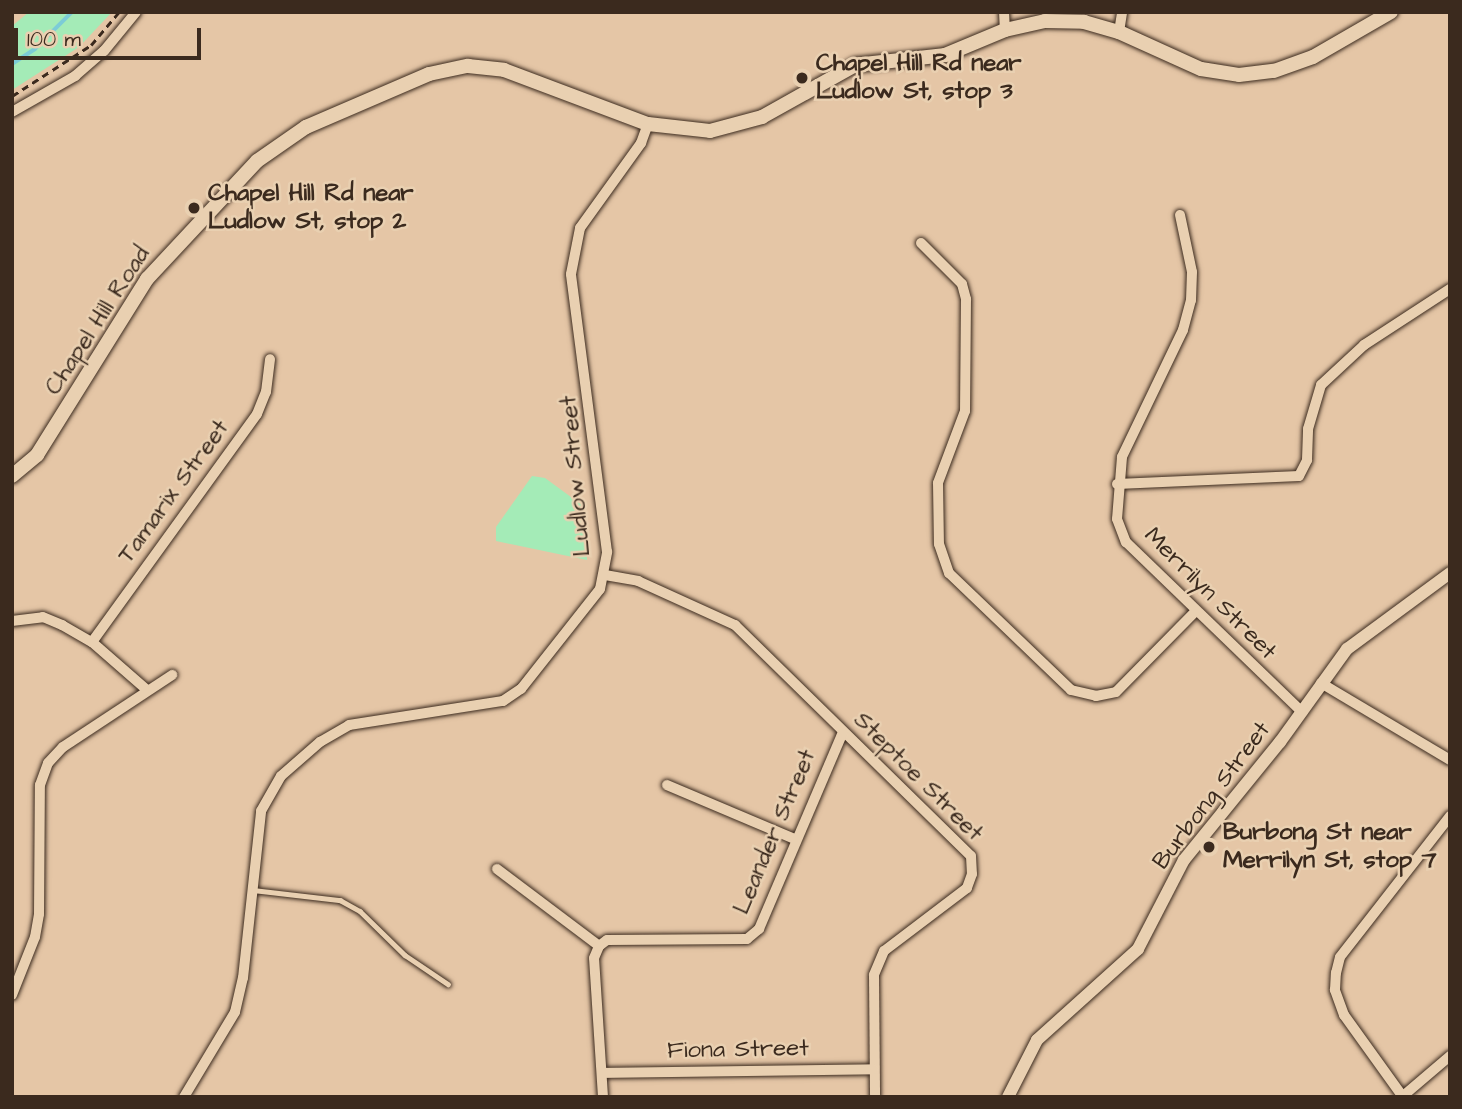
<!DOCTYPE html>
<style>
body{margin:0}
#map{position:relative;width:1462px;height:1109px;overflow:hidden;background:#e5c6a6;font-family:"Architects Daughter",sans-serif}
div>[style]{position:absolute}
[style*='--x']{left:calc(var(--x)*1px);top:calc(var(--y)*1px);width:calc(var(--w)*1px);rotate:calc(var(--a)*1deg)}
.green>*{inset:0;background:#a4ebb7}
.stream>*{height:3.5px;margin:-1.75px;padding:0 1.75px;transform-origin:1.75px;border-radius:1.75px;background:#7cccd7}
.path>*{height:2.5px;margin-top:-1.25px;transform-origin:0;background:repeating-linear-gradient(90deg,#3b2a1e 0 7px,transparent 0 12px)}
.roads{filter:drop-shadow(0 0 2px #3b2a1e) drop-shadow(0 0 2px #3b2a1e)}
.service>*{height:4.5px;margin:-2.25px;padding:0 2.25px;transform-origin:2.25px;border-radius:2.25px;background:#e9d0b1}
.minor>*{height:10px;margin:-5px;padding:0 5px;transform-origin:5px;border-radius:5px;background:#e9d0b1}
.tertiary>*{height:12px;margin:-6px;padding:0 6px;transform-origin:6px;border-radius:6px;background:#e9d0b1}
.secondary>*{height:14px;margin:-7px;padding:0 7px;transform-origin:7px;border-radius:7px;background:#e9d0b1}
.dots>*{width:19px;height:19px;translate:-50% -50%;box-sizing:border-box;border:4px solid #e9d0b1;border-radius:50%}
span{translate:-50% -50%;white-space:nowrap;text-align:center;line-height:1.15;-webkit-text-stroke:5px #e9d0b1;paint-order:stroke}
.poi-label{font-size:24px;color:#3b2a1e;font-weight:700}
.left{translate:0 -50%;text-align:left}
.street-label{font-size:24px;color:#3b2a1e}
.frame{position:absolute;inset:0;border:14px solid #3b2a1e;pointer-events:none}
.scale{position:absolute;left:14px;top:28px;width:187px;height:32px;box-sizing:border-box;border:4px solid #3b2a1e;border-top:0;padding-left:9px;font-size:21px;line-height:24px;white-space:nowrap;color:#3b2a1e;-webkit-text-stroke:5px #e9d0b1;paint-order:stroke}
</style>
<div id="map">
<div class="green">
<div style="clip-path:polygon(29px 12px,112px 12px,79px 47px,12px 90px,12px 26px)"></div>
<div style="clip-path:polygon(532px 476px,545px 478px,586px 508px,587px 560px,496px 541px,496px 527px)"></div>
</div>
<div class="stream">
<div style="--x:12;--y:64;--w:27;--a:-33"></div>
<div style="--x:35;--y:49;--w:52;--a:-45"></div>
</div>
<div class="path">
<div style="--x:12;--y:96;--w:94;--a:-32.8"></div>
<div style="--x:91;--y:45;--w:43;--a:-49.7"></div>
</div>
<div class="roads">
<div class="service">
<div style="--x:253;--y:890;--w:88;--a:6.6"></div>
<div style="--x:340;--y:900;--w:23;--a:29"></div>
<div style="--x:360;--y:911;--w:63;--a:44.4"></div>
<div style="--x:405;--y:955;--w:52;--a:34"></div>
</div>
<div class="minor">
<div style="--x:1004;--y:12;--w:18;--a:87"></div>
<div style="--x:1119;--y:32;--w:20;--a:-81"></div>
<div style="--x:12;--y:112;--w:73;--a:-29.7"></div>
<div style="--x:75;--y:76;--w:38;--a:-41"></div>
<div style="--x:104;--y:51;--w:50;--a:-50.6"></div>
<div style="--x:1180;--y:215;--w:58;--a:78.1"></div>
<div style="--x:1192;--y:272;--w:28;--a:92"></div>
<div style="--x:1191;--y:300;--w:31;--a:105"></div>
<div style="--x:1183;--y:330;--w:141;--a:115.7"></div>
<div style="--x:1122;--y:457;--w:62;--a:94.6"></div>
<div style="--x:1117;--y:519;--w:25;--a:69"></div>
<div style="--x:1126;--y:542;--w:245;--a:44"></div>
<div style="--x:921;--y:243;--w:58;--a:45"></div>
<div style="--x:962;--y:284;--w:16;--a:75"></div>
<div style="--x:966;--y:299;--w:112;--a:90.5"></div>
<div style="--x:965;--y:411;--w:77;--a:110.6"></div>
<div style="--x:938;--y:483;--w:61;--a:89.1"></div>
<div style="--x:939;--y:544;--w:31;--a:71"></div>
<div style="--x:949;--y:573;--w:169;--a:43.8"></div>
<div style="--x:1071;--y:690;--w:26;--a:13"></div>
<div style="--x:1096;--y:696;--w:20;--a:-11"></div>
<div style="--x:1116;--y:692;--w:114;--a:-45.4"></div>
<div style="--x:1117;--y:484;--w:182;--a:-2.5"></div>
<div style="--x:1299;--y:476;--w:18;--a:-63"></div>
<div style="--x:1307;--y:460;--w:31;--a:-88"></div>
<div style="--x:1308;--y:429;--w:46;--a:-73.5"></div>
<div style="--x:1321;--y:385;--w:59;--a:-42.9"></div>
<div style="--x:1364;--y:345;--w:103;--a:-33.1"></div>
<div style="--x:605;--y:575;--w:34;--a:10"></div>
<div style="--x:638;--y:581;--w:107;--a:24.4"></div>
<div style="--x:735;--y:625;--w:330;--a:44.4"></div>
<div style="--x:971;--y:856;--w:18;--a:87"></div>
<div style="--x:972;--y:874;--w:15;--a:110"></div>
<div style="--x:967;--y:888;--w:104;--a:142.8"></div>
<div style="--x:884;--y:951;--w:26;--a:113"></div>
<div style="--x:874;--y:975;--w:122;--a:89.5"></div>
<div style="--x:12;--y:621;--w:31;--a:-7"></div>
<div style="--x:43;--y:617;--w:21;--a:23"></div>
<div style="--x:62;--y:625;--w:34;--a:30"></div>
<div style="--x:92;--y:642;--w:73;--a:41.1"></div>
<div style="--x:92;--y:642;--w:281;--a:-54.1"></div>
<div style="--x:257;--y:414;--w:24;--a:-68"></div>
<div style="--x:266;--y:392;--w:33;--a:-83"></div>
<div style="--x:1321;--y:683;--w:150;--a:30.8"></div>
<div style="--x:667;--y:785;--w:139;--a:22.9"></div>
<div style="--x:497;--y:869;--w:128;--a:37"></div>
<div style="--x:12;--y:995;--w:62;--a:-68.4"></div>
<div style="--x:35;--y:937;--w:23;--a:-80"></div>
<div style="--x:39;--y:914;--w:129;--a:-89.6"></div>
<div style="--x:40;--y:785;--w:23;--a:-70"></div>
<div style="--x:48;--y:763;--w:22;--a:-47"></div>
<div style="--x:63;--y:747;--w:131;--a:-33.4"></div>
<div style="--x:602;--y:1073;--w:272;--a:-0.8"></div>
<div style="--x:1403;--y:1096;--w:62;--a:-40.4"></div>
<div style="--x:184;--y:1097;--w:99;--a:-59"></div>
<div style="--x:235;--y:1012;--w:35;--a:-77"></div>
<div style="--x:243;--y:978;--w:168;--a:-83.8"></div>
<div style="--x:261;--y:811;--w:40;--a:-60.3"></div>
<div style="--x:281;--y:776;--w:52;--a:-41.1"></div>
<div style="--x:320;--y:742;--w:34;--a:-30"></div>
<div style="--x:349;--y:725;--w:156;--a:-8.9"></div>
<div style="--x:503;--y:701;--w:22;--a:-34"></div>
<div style="--x:521;--y:689;--w:127;--a:-51.7"></div>
<div style="--x:600;--y:589;--w:38;--a:-79"></div>
<div style="--x:607;--y:552;--w:280;--a:-97.4"></div>
<div style="--x:571;--y:274;--w:47;--a:-78.9"></div>
<div style="--x:580;--y:228;--w:105;--a:-54.3"></div>
<div style="--x:641;--y:143;--w:20;--a:-70"></div>
<div style="--x:603;--y:1097;--w:139;--a:-93.7"></div>
<div style="--x:594;--y:958;--w:13;--a:-67"></div>
<div style="--x:599;--y:946;--w:10;--a:-37"></div>
<div style="--x:607;--y:940;--w:140;--a:-0.4"></div>
<div style="--x:747;--y:939;--w:16;--a:-40"></div>
<div style="--x:759;--y:929;--w:214;--a:-66.9"></div>
<div style="--x:1403;--y:1097;--w:101;--a:-125.7"></div>
<div style="--x:1344;--y:1015;--w:27;--a:-110"></div>
<div style="--x:1335;--y:990;--w:17;--a:-87"></div>
<div style="--x:1336;--y:973;--w:16;--a:-76"></div>
<div style="--x:1340;--y:957;--w:179;--a:-52"></div>
</div>
<div class="tertiary">
<div style="--x:1008;--y:1097;--w:64;--a:-63"></div>
<div style="--x:1037;--y:1040;--w:136;--a:-42"></div>
<div style="--x:1138;--y:949;--w:100;--a:-62.7"></div>
<div style="--x:1184;--y:860;--w:152;--a:-50.9"></div>
<div style="--x:1280;--y:742;--w:115;--a:-54.2"></div>
<div style="--x:1347;--y:649;--w:128;--a:-36.4"></div>
</div>
<div class="secondary">
<div style="--x:12;--y:476;--w:33;--a:-40"></div>
<div style="--x:37;--y:455;--w:208;--a:-58"></div>
<div style="--x:147;--y:279;--w:161;--a:-47"></div>
<div style="--x:257;--y:161;--w:60;--a:-34.8"></div>
<div style="--x:306;--y:127;--w:134;--a:-23.3"></div>
<div style="--x:429;--y:74;--w:40;--a:-12"></div>
<div style="--x:468;--y:66;--w:36;--a:6"></div>
<div style="--x:504;--y:70;--w:154;--a:20.6"></div>
<div style="--x:648;--y:124;--w:62;--a:6.4"></div>
<div style="--x:710;--y:131;--w:54;--a:-15.1"></div>
<div style="--x:762;--y:117;--w:107;--a:-29.2"></div>
<div style="--x:855;--y:65;--w:91;--a:-6.3"></div>
<div style="--x:945;--y:55;--w:65;--a:-22.6"></div>
<div style="--x:1005;--y:30;--w:41;--a:-12.7"></div>
<div style="--x:1045;--y:21;--w:39;--a:1"></div>
<div style="--x:1084;--y:22;--w:36;--a:16"></div>
<div style="--x:1119;--y:32;--w:90;--a:24.3"></div>
<div style="--x:1201;--y:69;--w:38;--a:9"></div>
<div style="--x:1239;--y:75;--w:35;--a:-7"></div>
<div style="--x:1274;--y:71;--w:41;--a:-19.7"></div>
<div style="--x:1313;--y:57;--w:90;--a:-30"></div>
</div>
</div>
<div class="dots">
<div style="left:802px;top:78px;background:#3b2a1e"></div>
<div style="left:194px;top:208px;background:#3b2a1e"></div>
<div style="left:1209px;top:847px;background:#3b2a1e"></div>
</div>
<div class="poi-label">
<span class="left" style="left:816px;top:78px">Chapel Hill Rd near<br>Ludlow St, stop 3</span>
<span class="left" style="left:208px;top:208px">Chapel Hill Rd near<br>Ludlow St, stop 2</span>
<span class="left" style="left:1223px;top:847px">Burbong St near<br>Merrilyn St, stop 7</span>
</div>
<div class="street-label">
<span style="left:98px;top:321px;rotate:-57deg">Chapel Hill Road</span>
<span style="left:576px;top:476px;rotate:-95deg">Ludlow Street</span>
<span style="left:174px;top:492px;rotate:-54deg">Tamarix Street</span>
<span style="left:1210px;top:594px;rotate:45deg">Merrilyn Street</span>
<span style="left:918px;top:777px;rotate:45deg">Steptoe Street</span>
<span style="left:1212px;top:796px;rotate:-53deg">Burbong Street</span>
<span style="left:775px;top:832px;rotate:-67deg">Leander Street</span>
<span style="left:738px;top:1050px;rotate:-1deg">Fiona Street</span>
</div>
<div class="frame"></div>
<div class="scale">100 m</div>
</div>
